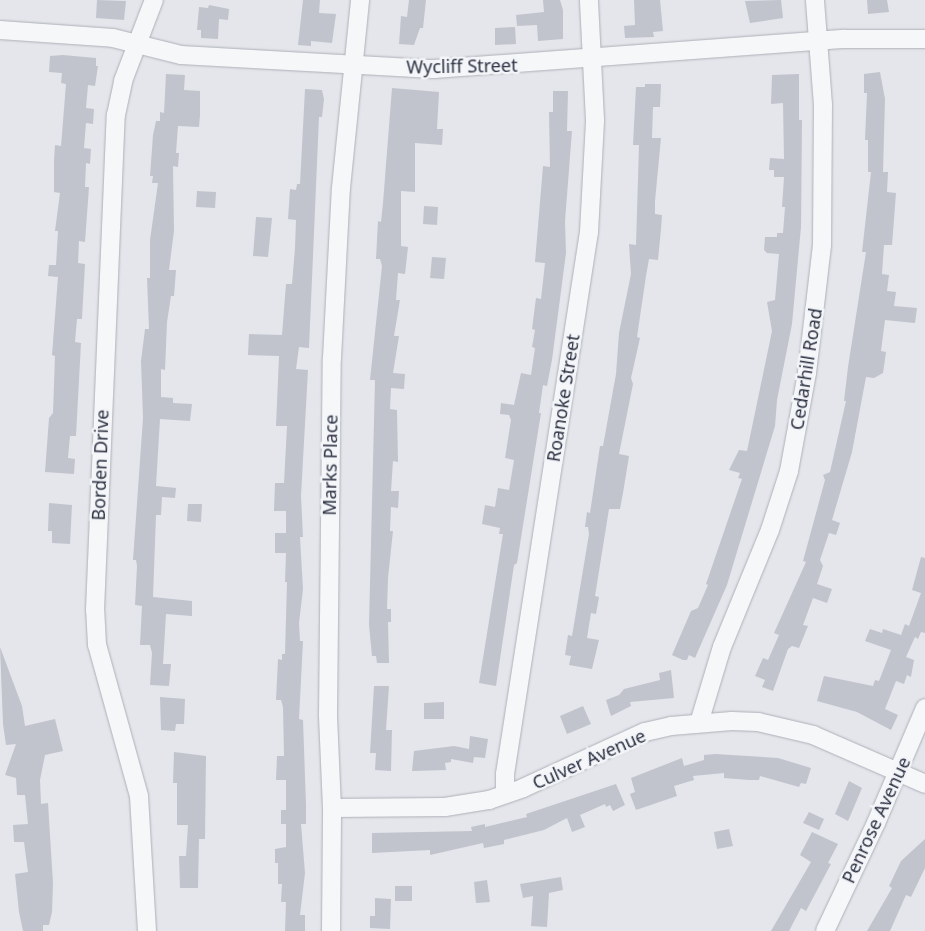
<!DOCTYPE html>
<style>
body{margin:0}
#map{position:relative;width:925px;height:931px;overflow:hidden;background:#e4e6eb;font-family:"Noto Sans",sans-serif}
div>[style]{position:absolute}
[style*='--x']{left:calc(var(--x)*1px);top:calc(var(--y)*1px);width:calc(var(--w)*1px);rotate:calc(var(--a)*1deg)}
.building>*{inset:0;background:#c1c4cd}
.roads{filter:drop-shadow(0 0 1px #adb0b8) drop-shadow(0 0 1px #adb0b8)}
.minor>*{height:18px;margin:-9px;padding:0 9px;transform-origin:9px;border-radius:9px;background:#f6f7f9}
span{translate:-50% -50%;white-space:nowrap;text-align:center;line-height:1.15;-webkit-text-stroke:5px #f3f5f8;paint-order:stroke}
.street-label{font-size:18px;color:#2c3142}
</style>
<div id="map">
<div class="building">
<div style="clip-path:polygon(97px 0,126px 1px,124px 20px,96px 18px)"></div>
<div style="clip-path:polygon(303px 0,320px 0,319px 13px,336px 14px,332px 43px,311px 41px,311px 46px,298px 45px)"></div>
<div style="clip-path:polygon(409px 0,426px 0,423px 28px,420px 28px,414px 45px,399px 44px,401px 16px,407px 17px)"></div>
<div style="clip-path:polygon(543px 0,560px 0,563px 10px,563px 39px,538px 41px,537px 25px,517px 26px,516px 15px,544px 12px)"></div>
<div style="clip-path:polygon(634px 0,660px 0,663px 31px,653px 32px,654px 37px,625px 38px,624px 26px,635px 25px)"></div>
<div style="clip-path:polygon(781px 0,783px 18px,750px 23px,745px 1px)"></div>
<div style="clip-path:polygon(867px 0,887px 0,889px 12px,868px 14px)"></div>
<div style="clip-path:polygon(209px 5px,229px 9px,228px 20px,219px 19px,218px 39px,201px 38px,201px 30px,197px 30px,199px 7px,208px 8px)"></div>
<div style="clip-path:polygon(515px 27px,516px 44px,495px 45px,495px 28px)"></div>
<div style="clip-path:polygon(63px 55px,96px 58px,96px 66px,98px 66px,95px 86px,88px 85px,86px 108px,94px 109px,93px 124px,86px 123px,84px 148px,91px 149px,90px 164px,86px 163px,85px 187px,89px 187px,85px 242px,79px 241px,78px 263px,85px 264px,82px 319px,77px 319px,75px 342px,81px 343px,76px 436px,70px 436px,68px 458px,75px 459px,74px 474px,45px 472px,49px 418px,53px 413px,55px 356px,52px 355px,58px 277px,48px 276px,49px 265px,56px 265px,58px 231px,55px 231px,60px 193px,54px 192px,54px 161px,55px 145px,61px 146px,66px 84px,61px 83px,62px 73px,49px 72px,50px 56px)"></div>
<div style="clip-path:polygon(880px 72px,885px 99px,883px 172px,888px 172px,887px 192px,896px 193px,892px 245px,884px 245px,882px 274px,889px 275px,887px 291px,896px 292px,894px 306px,917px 308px,915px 323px,885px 320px,881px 351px,886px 352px,883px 373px,874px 378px,866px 377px,852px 452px,832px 520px,840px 523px,836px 535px,829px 533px,820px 560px,823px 566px,817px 584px,832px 589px,827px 603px,813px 598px,803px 625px,808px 626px,799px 648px,792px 646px,788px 649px,773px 691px,762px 687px,765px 680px,755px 676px,763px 658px,768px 660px,779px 635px,774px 633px,806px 562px,803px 561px,825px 480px,823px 475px,830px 472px,846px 401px,844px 401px,848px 367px,866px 252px,862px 252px,871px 172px,868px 172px,868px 140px,865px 140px,867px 93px,864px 93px,864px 74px)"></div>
<div style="clip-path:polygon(166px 74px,185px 75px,184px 90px,200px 91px,200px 115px,199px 127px,178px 126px,176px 153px,179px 153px,178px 167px,173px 166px,174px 231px,169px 270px,176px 270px,174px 296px,171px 296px,167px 322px,165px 370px,161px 369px,161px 397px,173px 398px,173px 403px,192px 404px,190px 421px,160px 419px,156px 486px,176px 488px,175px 498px,162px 497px,161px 515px,156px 515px,153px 597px,192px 601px,192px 616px,166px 614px,163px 664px,171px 664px,169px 686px,150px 685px,152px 653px,150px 645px,140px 645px,142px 606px,135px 605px,137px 566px,136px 560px,133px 560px,143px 418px,141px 361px,145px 329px,149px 329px,147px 278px,150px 278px,150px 240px,158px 183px,152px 183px,153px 176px,150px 176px,153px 135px,156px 121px,160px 121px,160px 112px,164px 113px)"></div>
<div style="clip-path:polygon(799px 74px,799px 120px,802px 120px,801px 227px,792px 324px,777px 400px,775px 426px,727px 585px,695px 658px,689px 655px,687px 660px,683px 660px,672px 655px,691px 611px,698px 608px,708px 585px,706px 584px,742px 479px,738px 478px,740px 473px,729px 470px,739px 450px,747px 451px,772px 331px,767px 302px,775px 300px,779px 254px,767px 253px,764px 250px,765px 237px,777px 237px,777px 233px,783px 233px,785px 207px,782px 207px,784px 177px,774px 177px,774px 170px,769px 170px,770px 158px,784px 159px,783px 103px,771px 104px,772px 75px)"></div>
<div style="clip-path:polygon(645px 84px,661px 84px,660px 107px,653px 107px,652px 138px,661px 138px,655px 201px,655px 214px,662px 215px,661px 229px,658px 260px,649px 259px,646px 276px,637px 337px,640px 338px,631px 378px,633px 384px,619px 454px,629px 456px,623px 493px,620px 509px,609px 509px,595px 596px,599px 597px,596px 614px,591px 613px,587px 638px,599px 640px,592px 669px,569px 665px,571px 656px,565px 655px,568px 635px,572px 636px,589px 534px,588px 527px,585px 527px,587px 512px,590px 513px,600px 446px,603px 446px,616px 374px,619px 333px,631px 274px,629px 244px,636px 245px,639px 145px,633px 145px,634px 125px,636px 87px,645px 87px)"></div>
<div style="clip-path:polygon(392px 88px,439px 92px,437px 129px,443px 129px,442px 145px,415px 143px,415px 192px,401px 191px,401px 246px,408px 247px,405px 274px,398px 273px,396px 300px,400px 300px,394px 336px,399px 336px,393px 373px,405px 374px,404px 389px,391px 388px,390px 409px,397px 410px,398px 462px,393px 461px,391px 491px,399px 491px,398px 508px,391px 507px,390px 531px,393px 531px,388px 578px,387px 609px,391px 609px,391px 622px,388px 622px,389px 663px,377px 663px,376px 656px,372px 656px,369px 625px,375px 380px,370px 380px,382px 266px,380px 259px,376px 259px,378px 221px,381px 222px,383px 203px)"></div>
<div style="clip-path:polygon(305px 89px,322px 90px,324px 99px,322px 117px,319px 117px,309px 348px,299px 347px,296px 369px,308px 370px,301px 496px,303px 537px,300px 537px,303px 589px,299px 623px,300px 641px,303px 641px,299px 719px,303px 720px,306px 805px,306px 824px,301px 824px,305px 873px,300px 915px,305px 915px,305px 931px,285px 931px,286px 902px,281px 902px,282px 884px,278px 884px,278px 863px,275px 863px,275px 849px,286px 847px,286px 824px,281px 824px,281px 810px,286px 810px,286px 780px,276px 780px,277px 756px,284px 756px,283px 707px,281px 700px,276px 700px,278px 659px,282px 660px,282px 654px,285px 654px,287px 582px,285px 582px,286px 553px,275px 553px,275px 533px,286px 533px,286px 511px,274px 511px,275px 483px,284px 483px,287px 426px,276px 426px,279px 356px,248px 355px,249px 334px,282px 335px,286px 284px,292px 284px,295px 248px,296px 220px,288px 219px,290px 189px,296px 190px,297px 184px,300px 184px)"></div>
<div style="clip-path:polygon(553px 91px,568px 91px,567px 131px,572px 131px,565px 221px,566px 253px,552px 360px,547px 386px,543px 385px,539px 413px,541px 413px,517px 563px,514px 565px,496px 686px,479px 683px,503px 534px,499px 534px,500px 528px,482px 524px,485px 505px,495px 507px,498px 488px,509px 490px,514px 460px,505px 458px,511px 420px,509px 415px,500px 414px,501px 403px,514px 405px,521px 373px,531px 375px,535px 348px,532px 347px,535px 330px,532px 329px,536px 298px,541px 299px,545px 263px,535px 262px,543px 166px,550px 167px,549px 112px,553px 112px)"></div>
<div style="clip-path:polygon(197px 191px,216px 192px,215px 208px,196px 207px)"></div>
<div style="clip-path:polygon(424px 206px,438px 207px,437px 225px,423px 224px)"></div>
<div style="clip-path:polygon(256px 217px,272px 218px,268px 257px,253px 256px)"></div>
<div style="clip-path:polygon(432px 257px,446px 258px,444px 279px,430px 278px)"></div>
<div style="clip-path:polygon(49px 503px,72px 505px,70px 544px,52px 543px,52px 531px,48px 531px)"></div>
<div style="clip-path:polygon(188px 504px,202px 504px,201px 522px,187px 521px)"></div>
<div style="clip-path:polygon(921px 557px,925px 558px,925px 633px,921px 632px,918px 639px,915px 637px,906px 657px,914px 660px,911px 677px,907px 675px,904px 684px,896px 681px,885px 709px,898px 715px,891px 730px,857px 712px,817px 701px,824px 676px,873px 686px,875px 680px,879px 681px,891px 650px,865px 641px,870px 629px,882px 633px,883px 629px,901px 635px,905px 624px,909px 626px,921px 593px,912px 590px)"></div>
<div style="clip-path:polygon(0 647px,22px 706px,25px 726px,55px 719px,63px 751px,45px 755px,40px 780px,41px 804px,48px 803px,53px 883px,52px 912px,49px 925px,43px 925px,43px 931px,23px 931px,19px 912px,15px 874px,28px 872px,24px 842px,14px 842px,13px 825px,28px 824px,25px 795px,17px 795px,16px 778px,5px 775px,16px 744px,6px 745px,3px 724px)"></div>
<div style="clip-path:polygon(671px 670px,674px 698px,630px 702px,631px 706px,611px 716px,606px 700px,619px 695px,624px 689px,660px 680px,659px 673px)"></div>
<div style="clip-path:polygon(374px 686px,389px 686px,386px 730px,392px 730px,391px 771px,375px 770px,376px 753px,370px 753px)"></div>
<div style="clip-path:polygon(160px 697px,185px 699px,184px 724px,176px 724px,175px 731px,161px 730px)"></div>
<div style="clip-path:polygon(444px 702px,444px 719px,424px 719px,424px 703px)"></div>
<div style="clip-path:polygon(583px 706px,591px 724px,567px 734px,560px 716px)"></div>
<div style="clip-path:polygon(470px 736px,488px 739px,485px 758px,474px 757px,473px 763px,451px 759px,451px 762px,445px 763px,446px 770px,412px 771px,414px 751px,454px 746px,469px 749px)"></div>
<div style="clip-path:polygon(174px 752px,206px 756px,205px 839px,199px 839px,198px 888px,180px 888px,179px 856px,186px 856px,188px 825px,177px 825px,177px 783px,173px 783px)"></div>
<div style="clip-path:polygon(715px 754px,778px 758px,811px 768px,806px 784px,801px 783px,799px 787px,760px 776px,759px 780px,749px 780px,724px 778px,724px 773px,693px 776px,694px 780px,674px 786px,677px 796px,636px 810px,630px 794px,635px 792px,631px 778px,682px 758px,684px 766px,704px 760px,704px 755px)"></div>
<div style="clip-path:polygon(849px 781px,862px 788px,848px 821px,835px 814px)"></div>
<div style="clip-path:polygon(616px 784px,625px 805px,613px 811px,610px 805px,606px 807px,605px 804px,580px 815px,585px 827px,572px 832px,567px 818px,544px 830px,504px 840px,504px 844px,484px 848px,483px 843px,430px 855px,430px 850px,372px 853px,372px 833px,472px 831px,471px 827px,485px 824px,485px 827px,527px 817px,526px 814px)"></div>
<div style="clip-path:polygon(809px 812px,824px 819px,819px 830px,803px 823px)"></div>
<div style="clip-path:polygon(729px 829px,733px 846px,717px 849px,714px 832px)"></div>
<div style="clip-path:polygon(812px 832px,838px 844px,828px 863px,831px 864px,806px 911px,801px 908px,789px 931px,771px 931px,811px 862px,800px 855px)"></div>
<div style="clip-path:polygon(925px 839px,925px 868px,911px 897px,906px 895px,890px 931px,867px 931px,892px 888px,889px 886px,901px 861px)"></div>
<div style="clip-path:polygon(561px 877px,563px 890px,549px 893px,547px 927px,531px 926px,533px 896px,523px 898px,520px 884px)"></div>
<div style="clip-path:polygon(487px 880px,490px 902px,476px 903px,474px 882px)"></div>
<div style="clip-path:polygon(395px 886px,412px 886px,412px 901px,395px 901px)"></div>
<div style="clip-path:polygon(375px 898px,391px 899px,390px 929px,370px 928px,370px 916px,375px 916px)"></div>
</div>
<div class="roads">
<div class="minor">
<div style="--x:0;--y:30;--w:113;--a:4"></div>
<div style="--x:113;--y:38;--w:70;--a:14"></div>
<div style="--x:181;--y:55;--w:253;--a:3.2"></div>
<div style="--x:434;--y:69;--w:412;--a:-4.2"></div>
<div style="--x:845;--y:39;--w:80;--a:0"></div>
<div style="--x:699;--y:723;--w:79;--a:-73.2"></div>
<div style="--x:722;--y:647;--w:126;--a:-67.7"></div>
<div style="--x:770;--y:530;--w:62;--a:-72.1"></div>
<div style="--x:789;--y:471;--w:100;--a:-79.6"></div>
<div style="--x:807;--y:373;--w:129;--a:-83.3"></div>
<div style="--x:822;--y:245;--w:140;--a:-89.6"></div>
<div style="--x:823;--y:105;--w:105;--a:-94.4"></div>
<div style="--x:505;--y:794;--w:20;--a:-90"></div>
<div style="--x:505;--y:774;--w:548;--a:-81.19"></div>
<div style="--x:589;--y:232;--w:112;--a:-86.9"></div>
<div style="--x:595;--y:120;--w:120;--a:-92.9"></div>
<div style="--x:332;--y:808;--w:113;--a:-0.5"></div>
<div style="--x:445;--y:807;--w:45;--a:-9"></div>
<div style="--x:489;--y:800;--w:36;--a:-19"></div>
<div style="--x:523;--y:788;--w:134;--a:-24.7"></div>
<div style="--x:645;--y:732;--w:27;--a:-13"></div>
<div style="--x:671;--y:726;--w:61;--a:-4.7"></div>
<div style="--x:732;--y:721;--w:26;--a:2"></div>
<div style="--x:758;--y:722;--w:57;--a:13.3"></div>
<div style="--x:813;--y:735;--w:122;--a:23.6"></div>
<div style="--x:147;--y:931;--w:135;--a:-93.4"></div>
<div style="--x:139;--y:796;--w:157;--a:-105.5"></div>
<div style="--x:97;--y:645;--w:35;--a:-93"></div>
<div style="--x:95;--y:610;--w:495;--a:-87.6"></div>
<div style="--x:116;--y:115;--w:35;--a:-78"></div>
<div style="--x:123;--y:81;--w:87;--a:-69.1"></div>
<div style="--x:331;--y:931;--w:123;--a:-89.5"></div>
<div style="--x:332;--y:808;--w:93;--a:-92.5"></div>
<div style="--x:328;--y:715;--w:357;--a:-89.4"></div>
<div style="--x:332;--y:358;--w:170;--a:-87"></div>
<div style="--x:341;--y:188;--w:189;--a:-84.2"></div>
<div style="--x:825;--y:931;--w:119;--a:-64.7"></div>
<div style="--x:876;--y:823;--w:125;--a:-66.9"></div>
</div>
</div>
<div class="street-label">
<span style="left:462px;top:66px;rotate:-1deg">Wycliff Street</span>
<span style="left:806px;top:369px;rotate:-81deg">Cedarhill Road</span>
<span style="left:563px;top:398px;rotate:-81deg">Roanoke Street</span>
<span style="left:100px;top:465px;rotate:-88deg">Borden Drive</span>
<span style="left:330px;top:465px;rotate:-89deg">Marks Place</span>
<span style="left:589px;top:759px;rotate:-24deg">Culver Avenue</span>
<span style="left:876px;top:820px;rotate:-65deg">Penrose Avenue</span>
</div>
</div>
